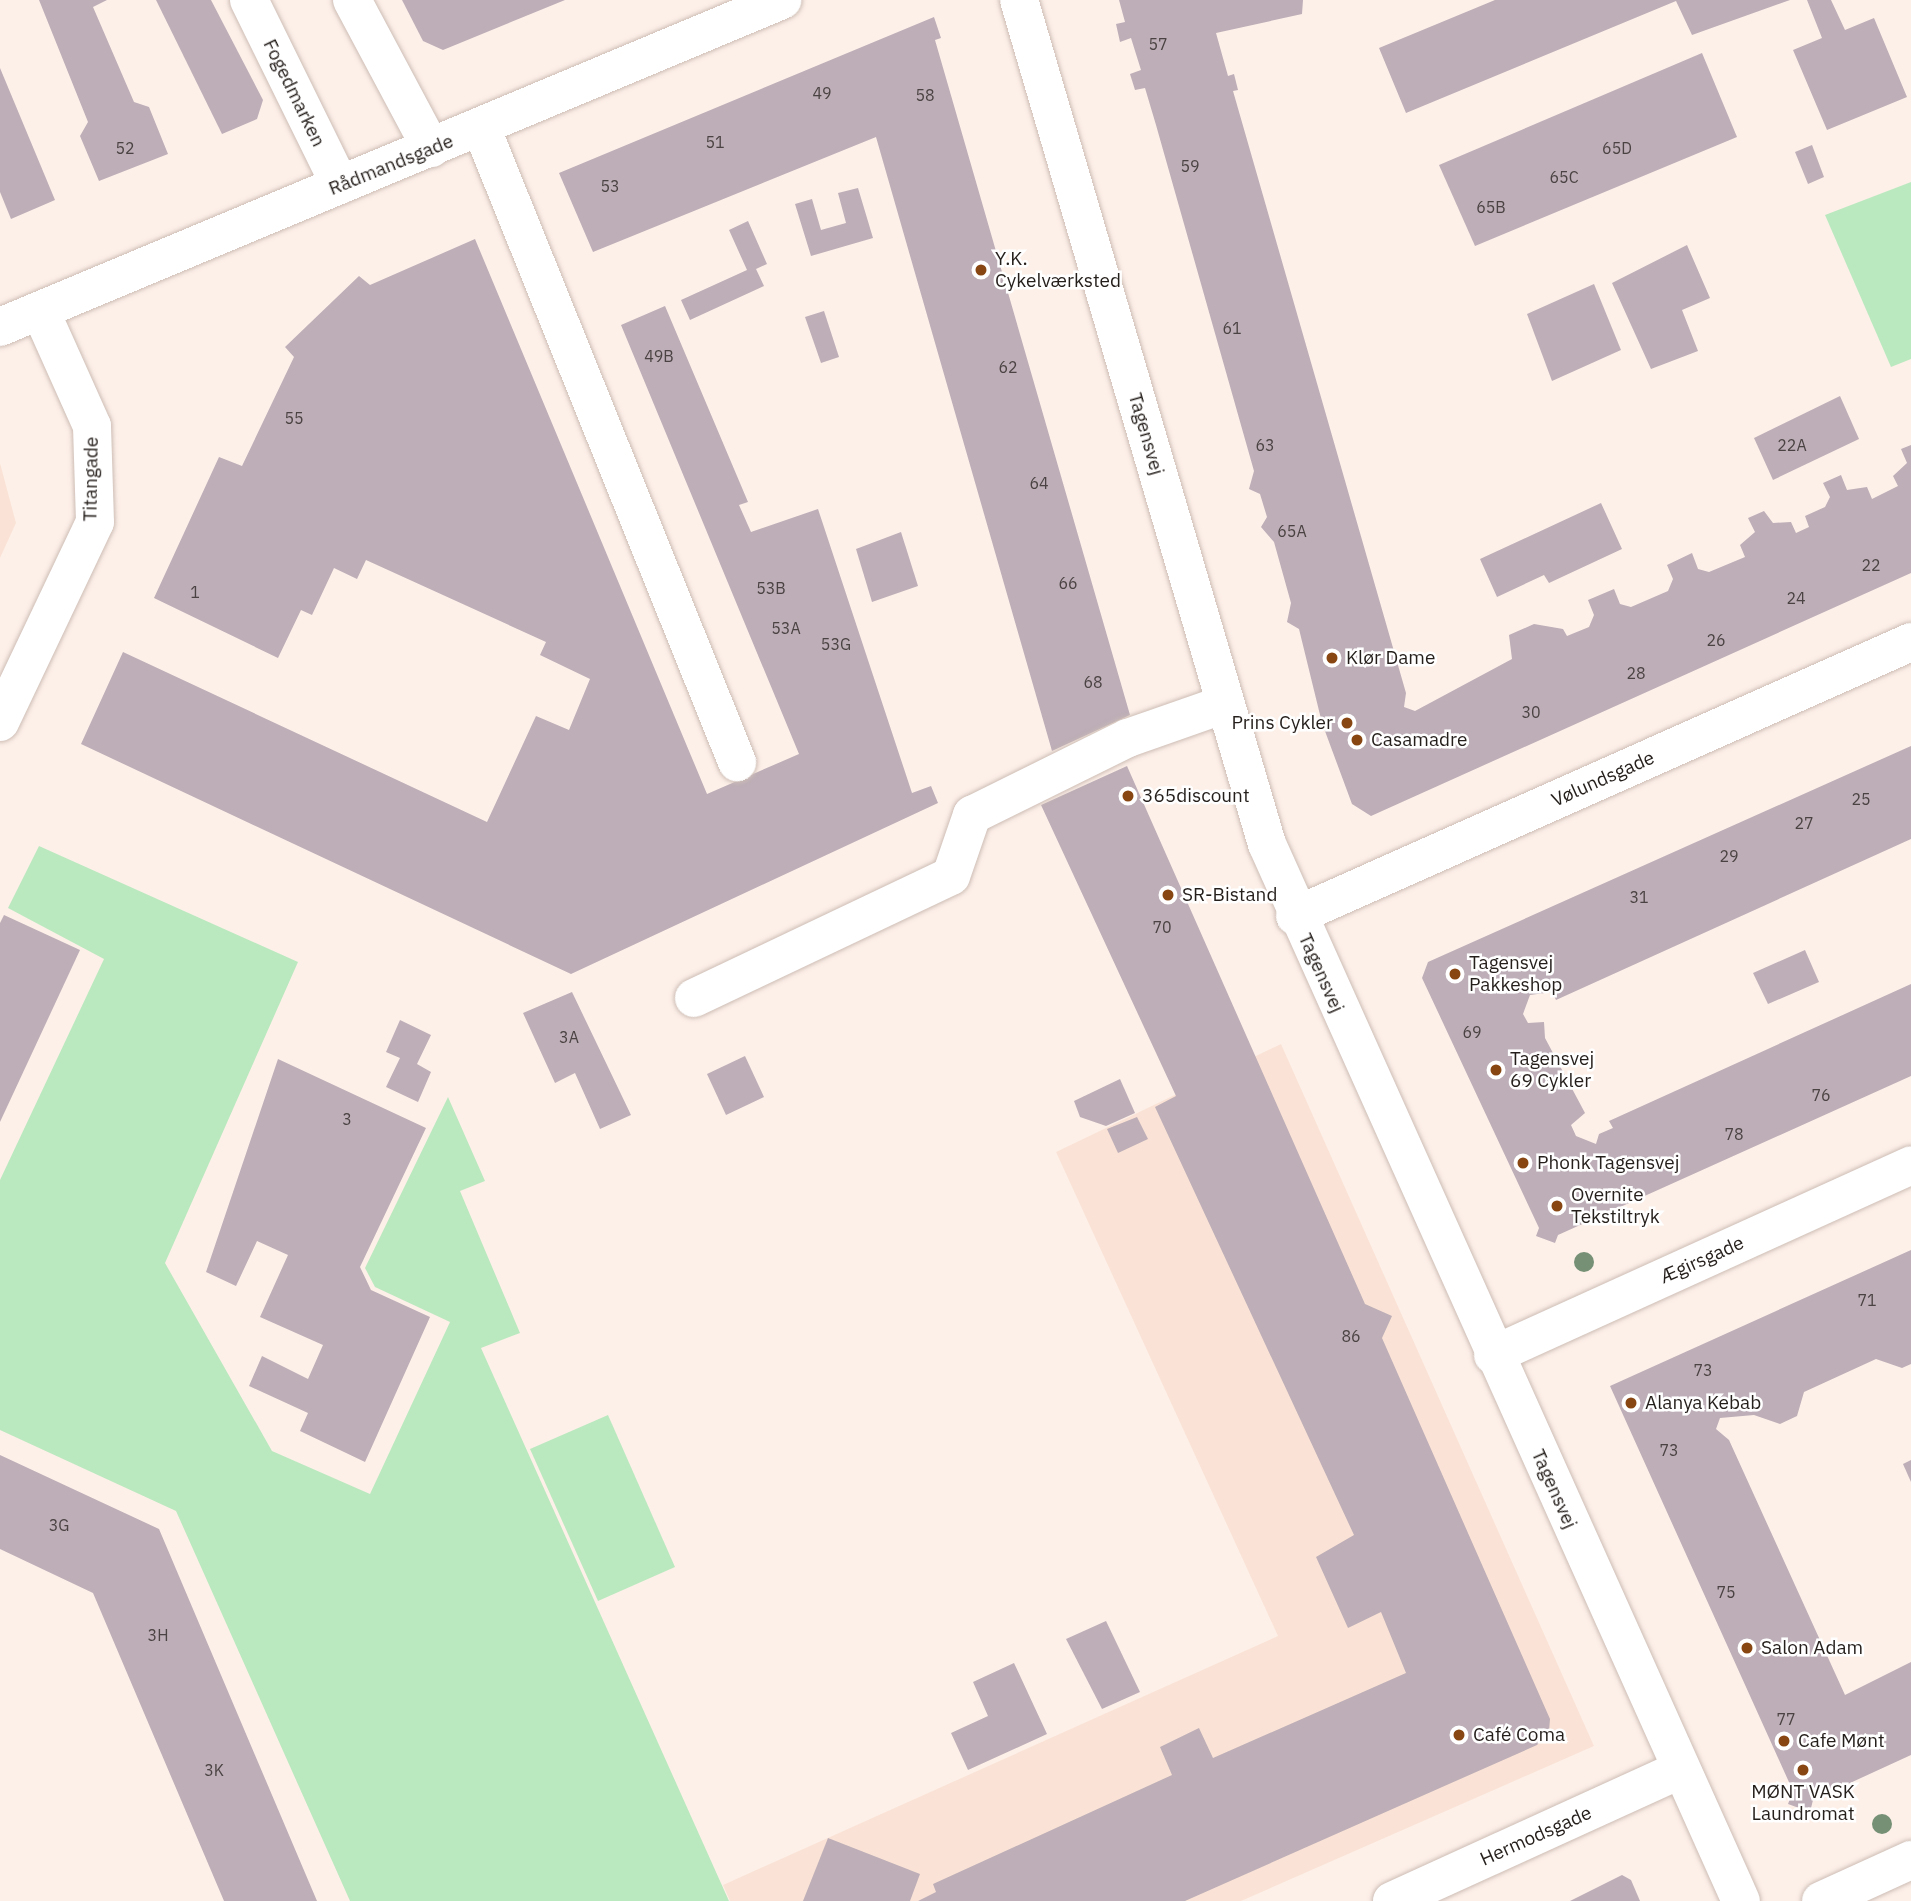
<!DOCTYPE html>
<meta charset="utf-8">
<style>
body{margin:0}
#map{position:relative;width:1911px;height:1901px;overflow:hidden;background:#fdf0e9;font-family:"IBM Plex Sans",sans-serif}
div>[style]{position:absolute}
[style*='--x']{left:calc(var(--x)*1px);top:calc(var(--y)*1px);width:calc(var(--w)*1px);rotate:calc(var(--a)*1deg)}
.built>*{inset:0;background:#fae3d6}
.green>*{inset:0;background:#bbe9bf}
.building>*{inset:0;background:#bdaeb7}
.roads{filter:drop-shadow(0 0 2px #cdbdb5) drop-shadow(0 0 2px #cdbdb5)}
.minor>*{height:38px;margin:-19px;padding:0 19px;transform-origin:19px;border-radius:19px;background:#fff}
.trees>*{width:20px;height:20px;margin:-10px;border-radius:50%;background:#759075}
.dots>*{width:19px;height:19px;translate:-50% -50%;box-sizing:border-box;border:4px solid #fff;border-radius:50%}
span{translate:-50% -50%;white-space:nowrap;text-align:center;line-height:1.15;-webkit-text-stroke:5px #fff;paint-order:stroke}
.number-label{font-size:16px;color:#4b4343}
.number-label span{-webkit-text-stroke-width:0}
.street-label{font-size:19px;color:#251f1c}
.poi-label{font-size:19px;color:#251f1c}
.left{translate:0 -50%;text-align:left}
.right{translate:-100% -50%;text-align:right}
</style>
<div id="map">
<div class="built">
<div style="clip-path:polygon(0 463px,16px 523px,0 558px)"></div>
<div style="clip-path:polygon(1281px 1044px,1594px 1746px,1241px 1901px,730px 1901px,723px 1885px,1278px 1636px,1056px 1152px)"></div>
</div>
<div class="green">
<div style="clip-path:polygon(1911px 182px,1911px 359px,1891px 367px,1825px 215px)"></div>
<div style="clip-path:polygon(39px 846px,298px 962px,165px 1263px,272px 1451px,370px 1494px,450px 1322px,375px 1287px,365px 1268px,448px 1097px,485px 1181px,460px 1191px,520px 1333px,481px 1348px,729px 1901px,350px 1901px,176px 1511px,0 1430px,0 1180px,104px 959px,8px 908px)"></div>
<div style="clip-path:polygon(608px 1415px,675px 1567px,598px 1601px,530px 1449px)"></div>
</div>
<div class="building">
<div style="clip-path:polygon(39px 0,107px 0,93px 7px,134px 102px,149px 107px,168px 154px,99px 181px,80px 136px,88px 122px)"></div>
<div style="clip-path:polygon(156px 0,211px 0,263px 100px,257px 119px,222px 134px)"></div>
<div style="clip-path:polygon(402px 0,565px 0,443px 50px,423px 41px)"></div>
<div style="clip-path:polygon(1119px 0,1303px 0,1302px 14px,1216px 33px,1228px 76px,1234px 74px,1238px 90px,1233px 91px,1406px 693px,1404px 707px,1415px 711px,1512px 659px,1509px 635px,1534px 624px,1563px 629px,1567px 636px,1589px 627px,1594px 615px,1588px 600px,1614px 589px,1620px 604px,1631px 607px,1668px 591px,1673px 579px,1667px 565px,1692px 553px,1698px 569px,1709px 572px,1745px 557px,1740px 545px,1755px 532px,1748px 518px,1764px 511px,1773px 523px,1791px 522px,1796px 533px,1809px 527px,1805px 516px,1825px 507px,1830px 497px,1823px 483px,1841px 475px,1847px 490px,1867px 487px,1872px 499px,1898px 486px,1893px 476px,1907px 463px,1901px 449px,1911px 445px,1911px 573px,1371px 816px,1352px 804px,1322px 723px,1299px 629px,1287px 622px,1291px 603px,1274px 542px,1261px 527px,1267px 517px,1260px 494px,1249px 489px,1254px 471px,1156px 125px,1145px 88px,1135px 90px,1130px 74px,1141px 70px,1131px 38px,1120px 42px,1116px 24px,1125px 22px)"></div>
<div style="clip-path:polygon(1495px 0,1790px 0,1692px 35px,1676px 1px,1406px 113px,1379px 48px)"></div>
<div style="clip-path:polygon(1807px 0,1831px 0,1845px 30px,1874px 18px,1907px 97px,1827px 130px,1793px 50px,1822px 38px)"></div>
<div style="clip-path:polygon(934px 17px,941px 38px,935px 40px,1130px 715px,1052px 751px,876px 137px,593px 252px,559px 173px)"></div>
<div style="clip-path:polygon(1702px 53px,1737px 137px,1475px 246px,1439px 165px)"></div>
<div style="clip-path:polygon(0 68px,55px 200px,11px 219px,0 192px)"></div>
<div style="clip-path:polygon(1812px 145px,1824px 177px,1808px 184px,1795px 152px)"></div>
<div style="clip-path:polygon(858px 188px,873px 238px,811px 256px,795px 204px,812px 199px,821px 230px,846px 223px,838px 193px)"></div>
<div style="clip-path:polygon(748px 221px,767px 264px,756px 269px,764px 286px,690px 320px,681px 300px,747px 270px,729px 230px)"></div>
<div style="clip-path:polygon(475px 239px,707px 794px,799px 754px,621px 325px,665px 306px,748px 502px,739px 505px,751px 532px,818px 509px,912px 793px,931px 786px,938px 803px,571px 974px,81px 744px,123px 652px,487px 822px,536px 716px,569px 730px,590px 679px,540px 655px,546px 642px,366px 560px,357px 579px,334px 568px,312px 615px,301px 610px,278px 658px,154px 598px,219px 457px,242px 466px,294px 357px,285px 347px,359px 276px,370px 285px)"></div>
<div style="clip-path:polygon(1687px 245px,1710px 298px,1682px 310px,1698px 351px,1651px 369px,1612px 283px)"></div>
<div style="clip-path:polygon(1594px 284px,1621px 350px,1552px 381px,1527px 314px)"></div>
<div style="clip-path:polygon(824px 311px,839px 357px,821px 363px,805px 317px)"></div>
<div style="clip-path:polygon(1840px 396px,1859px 439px,1773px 480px,1754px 438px)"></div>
<div style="clip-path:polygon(1601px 503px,1622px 549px,1549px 583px,1544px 575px,1497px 597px,1480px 559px)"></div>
<div style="clip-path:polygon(901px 532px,918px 586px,872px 602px,856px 549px)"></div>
<div style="clip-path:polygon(1911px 746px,1911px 839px,1556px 1000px,1552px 992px,1530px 995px,1523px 1014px,1528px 1023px,1544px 1022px,1545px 1038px,1585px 1113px,1571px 1125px,1576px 1136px,1596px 1144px,1599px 1134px,1613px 1128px,1609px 1121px,1911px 984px,1911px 1076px,1558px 1235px,1555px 1243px,1536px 1236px,1539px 1228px,1422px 978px,1428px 962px)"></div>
<div style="clip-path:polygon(1127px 766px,1365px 1304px,1392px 1316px,1382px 1338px,1550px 1719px,1549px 1732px,1537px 1745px,1185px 1901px,918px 1901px,936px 1892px,933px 1884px,1172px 1775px,1160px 1747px,1199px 1728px,1213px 1758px,1406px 1673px,1381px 1612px,1348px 1628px,1316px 1557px,1354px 1535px,1155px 1107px,1176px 1096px,1041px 805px)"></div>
<div style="clip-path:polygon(4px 915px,80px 950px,0 1122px,0 923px)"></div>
<div style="clip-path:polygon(1805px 950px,1819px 982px,1768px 1004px,1753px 973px)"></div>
<div style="clip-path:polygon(572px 992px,631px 1115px,600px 1129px,575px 1073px,555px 1083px,523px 1013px)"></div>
<div style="clip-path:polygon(400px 1020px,431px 1035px,417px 1064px,431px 1072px,418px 1102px,386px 1087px,400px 1058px,386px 1052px)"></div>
<div style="clip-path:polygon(745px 1056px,764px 1097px,726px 1115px,707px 1074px)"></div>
<div style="clip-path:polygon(278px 1059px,426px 1128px,360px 1267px,371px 1290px,430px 1317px,365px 1462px,300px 1431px,308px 1413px,249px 1386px,262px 1356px,308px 1379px,323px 1345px,260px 1317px,288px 1255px,257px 1241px,236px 1286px,206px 1272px)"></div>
<div style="clip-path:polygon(1120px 1079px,1135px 1113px,1106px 1126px,1080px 1117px,1074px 1101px)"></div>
<div style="clip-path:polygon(1137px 1117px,1148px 1139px,1118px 1153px,1107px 1129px)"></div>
<div style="clip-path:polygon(1911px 1250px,1911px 1364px,1902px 1368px,1876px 1359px,1804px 1392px,1797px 1416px,1780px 1424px,1754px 1415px,1720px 1418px,1716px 1429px,1729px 1440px,1845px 1695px,1911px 1662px,1911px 1755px,1813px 1800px,1810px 1812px,1788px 1804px,1793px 1791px,1610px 1386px)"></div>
<div style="clip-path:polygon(0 1455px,159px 1529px,317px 1901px,224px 1901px,93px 1593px,0 1549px)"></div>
<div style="clip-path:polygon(1911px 1460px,1911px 1482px,1903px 1464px)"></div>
<div style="clip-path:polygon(1106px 1621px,1140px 1692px,1102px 1709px,1066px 1639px)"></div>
<div style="clip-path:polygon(1014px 1663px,1047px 1734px,968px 1770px,951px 1733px,988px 1716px,973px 1682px)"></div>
<div style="clip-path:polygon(828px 1838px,920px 1874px,910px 1901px,803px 1901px)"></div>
<div style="clip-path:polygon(1622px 1875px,1631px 1880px,1640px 1901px,1570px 1901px)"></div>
</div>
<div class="roads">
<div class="minor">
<div style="--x:249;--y:0;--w:206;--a:63.8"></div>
<div style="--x:352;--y:0;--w:168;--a:61.9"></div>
<div style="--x:1019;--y:0;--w:880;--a:73.63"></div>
<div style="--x:1267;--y:844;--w:1158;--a:65.85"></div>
<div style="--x:481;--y:127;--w:685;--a:68.04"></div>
<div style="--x:0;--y:327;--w:848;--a:-22.69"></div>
<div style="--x:0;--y:722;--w:221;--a:-64.6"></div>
<div style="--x:95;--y:522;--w:96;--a:-91.8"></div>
<div style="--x:92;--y:426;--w:125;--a:-114.1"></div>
<div style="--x:1295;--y:916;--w:674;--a:-23.98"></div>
<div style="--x:694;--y:998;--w:284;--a:-25.4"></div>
<div style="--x:951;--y:876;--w:65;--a:-71"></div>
<div style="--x:972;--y:815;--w:174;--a:-26.3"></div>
<div style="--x:1128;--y:738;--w:100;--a:-19.3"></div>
<div style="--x:1493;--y:1355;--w:459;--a:-24.4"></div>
<div style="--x:1392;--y:1901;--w:316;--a:-24.5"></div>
<div style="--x:1821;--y:1901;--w:99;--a:-24.5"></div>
</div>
</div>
<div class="trees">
<div style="left:1584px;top:1262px"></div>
<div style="left:1882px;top:1824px"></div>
</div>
<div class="dots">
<div style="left:981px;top:270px;background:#884712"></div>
<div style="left:1332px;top:658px;background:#884712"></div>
<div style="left:1347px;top:723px;background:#884712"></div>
<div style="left:1357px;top:740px;background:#884712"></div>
<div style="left:1128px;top:796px;background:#884712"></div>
<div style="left:1168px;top:895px;background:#884712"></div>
<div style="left:1455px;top:974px;background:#884712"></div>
<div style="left:1496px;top:1070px;background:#884712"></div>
<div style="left:1523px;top:1163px;background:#884712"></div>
<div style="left:1557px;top:1206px;background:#884712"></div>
<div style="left:1631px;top:1403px;background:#884712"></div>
<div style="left:1747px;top:1648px;background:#884712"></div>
<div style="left:1459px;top:1735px;background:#884712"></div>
<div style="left:1784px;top:1741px;background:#884712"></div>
<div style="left:1803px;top:1770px;background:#884712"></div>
</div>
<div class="number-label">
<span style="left:1158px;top:44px">57</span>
<span style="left:822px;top:93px">49</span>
<span style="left:925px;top:95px">58</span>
<span style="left:715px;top:142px">51</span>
<span style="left:125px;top:148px">52</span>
<span style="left:1617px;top:148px">65D</span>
<span style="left:1190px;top:166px">59</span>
<span style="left:1564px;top:177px">65C</span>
<span style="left:610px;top:186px">53</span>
<span style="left:1491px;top:207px">65B</span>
<span style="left:1232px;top:328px">61</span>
<span style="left:659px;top:356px">49B</span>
<span style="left:1008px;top:367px">62</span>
<span style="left:294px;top:418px">55</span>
<span style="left:1265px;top:445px">63</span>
<span style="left:1792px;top:445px">22A</span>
<span style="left:1039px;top:483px">64</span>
<span style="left:1292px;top:531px">65A</span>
<span style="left:1871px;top:565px">22</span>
<span style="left:1068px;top:583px">66</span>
<span style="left:771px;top:588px">53B</span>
<span style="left:195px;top:592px">1</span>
<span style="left:1796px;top:598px">24</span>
<span style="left:786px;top:628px">53A</span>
<span style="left:1716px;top:640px">26</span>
<span style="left:836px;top:644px">53G</span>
<span style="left:1636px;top:673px">28</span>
<span style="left:1093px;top:682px">68</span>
<span style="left:1531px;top:712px">30</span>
<span style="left:1861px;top:799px">25</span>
<span style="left:1804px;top:823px">27</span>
<span style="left:1729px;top:856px">29</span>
<span style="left:1639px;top:897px">31</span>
<span style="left:1162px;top:927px">70</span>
<span style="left:1472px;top:1032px">69</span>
<span style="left:569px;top:1037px">3A</span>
<span style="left:1821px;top:1095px">76</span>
<span style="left:347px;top:1119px">3</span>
<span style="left:1734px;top:1134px">78</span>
<span style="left:1867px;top:1300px">71</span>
<span style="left:1351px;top:1336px">86</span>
<span style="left:1703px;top:1370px">73</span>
<span style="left:1669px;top:1450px">73</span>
<span style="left:59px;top:1525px">3G</span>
<span style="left:1726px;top:1592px">75</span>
<span style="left:158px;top:1635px">3H</span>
<span style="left:1786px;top:1719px">77</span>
<span style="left:214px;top:1770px">3K</span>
</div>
<div class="street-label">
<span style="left:294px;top:93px;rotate:64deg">Fogedmarken</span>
<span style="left:391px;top:165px;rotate:-22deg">Rådmandsgade</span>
<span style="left:1146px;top:434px;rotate:74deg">Tagensvej</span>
<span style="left:91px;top:479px;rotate:-89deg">Titangade</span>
<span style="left:1603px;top:779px;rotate:-24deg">Vølundsgade</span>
<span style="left:1321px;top:973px;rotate:66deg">Tagensvej</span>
<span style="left:1702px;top:1260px;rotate:-24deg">Ægirsgade</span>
<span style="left:1554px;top:1489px;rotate:66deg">Tagensvej</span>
<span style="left:1536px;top:1836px;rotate:-24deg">Hermodsgade</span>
</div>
<div class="poi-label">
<span class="left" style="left:995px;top:270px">Y.K.<br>Cykelværksted</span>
<span class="left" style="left:1346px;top:658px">Klør Dame</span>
<span class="right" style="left:1333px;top:723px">Prins Cykler</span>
<span class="left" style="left:1371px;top:740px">Casamadre</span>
<span class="left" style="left:1142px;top:796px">365discount</span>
<span class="left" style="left:1182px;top:895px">SR-Bistand</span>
<span class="left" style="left:1469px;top:974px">Tagensvej<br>Pakkeshop</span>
<span class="left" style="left:1510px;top:1070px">Tagensvej<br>69 Cykler</span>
<span class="left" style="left:1537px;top:1163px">Phonk Tagensvej</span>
<span class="left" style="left:1571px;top:1206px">Overnite<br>Tekstiltryk</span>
<span class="left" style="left:1645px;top:1403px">Alanya Kebab</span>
<span class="left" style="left:1761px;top:1648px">Salon Adam</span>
<span class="left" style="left:1473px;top:1735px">Café Coma</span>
<span class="left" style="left:1798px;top:1741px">Cafe Mønt</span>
<span style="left:1803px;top:1803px">MØNT VASK<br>Laundromat</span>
</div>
</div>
